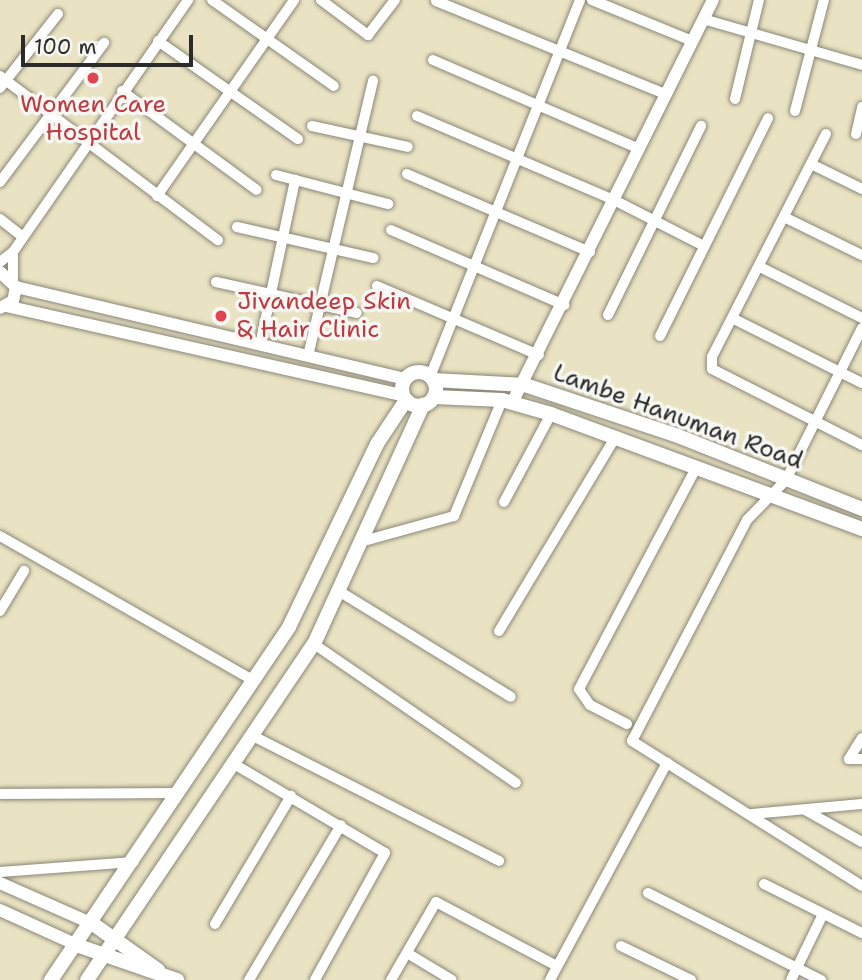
<!DOCTYPE html>
<style>
body{margin:0}
#map{position:relative;width:862px;height:980px;overflow:hidden;background:#eae3c3;font-family:"Shantell Sans",sans-serif}
div>[style]{position:absolute}
[style*='--x']{left:calc(var(--x)*1px);top:calc(var(--y)*1px);width:calc(var(--w)*1px);rotate:calc(var(--a)*1deg)}
.roads{filter:drop-shadow(0 0 2px #8a8777) drop-shadow(0 0 2px #8a8777)}
.minor>*{height:10px;margin:-5px;padding:0 5px;transform-origin:5px;border-radius:5px;background:#fff}
.tertiary>*{height:12px;margin:-6px;padding:0 6px;transform-origin:6px;border-radius:6px;background:#fff}
.secondary>*{height:14px;margin:-7px;padding:0 7px;transform-origin:7px;border-radius:7px;background:#fff}
.secondary>.ring{margin:-7px;padding:0;box-sizing:content-box;background:none;border:14px solid #fff;border-radius:50%}
.dots>*{width:19px;height:19px;translate:-50% -50%;box-sizing:border-box;border:4px solid #f6f6f2;border-radius:50%}
span{translate:-50% -50%;white-space:nowrap;text-align:center;line-height:1.15;-webkit-text-stroke:7px #f6f6f2;paint-order:stroke}
.health-label{font-size:24px;color:#be3a42}
.left{translate:0 -50%;text-align:left}
.street-label{font-size:24px;color:#2b2b2b}
.scale{position:absolute;left:21px;top:35px;width:172px;height:32px;box-sizing:border-box;border:4px solid #2b2b2b;border-top:0;padding-left:9px;font-size:21px;line-height:24px;white-space:nowrap;color:#2b2b2b;-webkit-text-stroke:5px #f6f6f2;paint-order:stroke}
</style>
<div id="map">
<div class="roads">
<div class="minor">
<div style="--x:212;--y:0;--w:149;--a:35.2"></div>
<div style="--x:321;--y:0;--w:59;--a:36.7"></div>
<div style="--x:368;--y:35;--w:44;--a:-52.4"></div>
<div style="--x:592;--y:0;--w:108;--a:22.3"></div>
<div style="--x:436;--y:1;--w:247;--a:22.1"></div>
<div style="--x:703;--y:19;--w:166;--a:16.1"></div>
<div style="--x:158;--y:41;--w:171;--a:35"></div>
<div style="--x:433;--y:60;--w:225;--a:23.3"></div>
<div style="--x:0;--y:76;--w:273;--a:37"></div>
<div style="--x:0;--y:88;--w:94;--a:-51.9"></div>
<div style="--x:122;--y:91;--w:167;--a:36.3"></div>
<div style="--x:735;--y:99;--w:102;--a:-76.4"></div>
<div style="--x:795;--y:111;--w:115;--a:-75.4"></div>
<div style="--x:417;--y:116;--w:216;--a:23.1"></div>
<div style="--x:616;--y:201;--w:99;--a:27.1"></div>
<div style="--x:312;--y:126;--w:98;--a:12.3"></div>
<div style="--x:826;--y:134;--w:250;--a:117.1"></div>
<div style="--x:712;--y:357;--w:12;--a:90"></div>
<div style="--x:712;--y:369;--w:168;--a:26.9"></div>
<div style="--x:856;--y:134;--w:28;--a:-77"></div>
<div style="--x:811;--y:164;--w:57;--a:26.1"></div>
<div style="--x:407;--y:174;--w:199;--a:23.1"></div>
<div style="--x:276;--y:175;--w:116;--a:14.5"></div>
<div style="--x:0;--y:182;--w:174;--a:-53.2"></div>
<div style="--x:157;--y:196;--w:239;--a:-55"></div>
<div style="--x:784;--y:217;--w:87;--a:26"></div>
<div style="--x:0;--y:219;--w:28;--a:38"></div>
<div style="--x:237;--y:227;--w:140;--a:12.8"></div>
<div style="--x:391;--y:230;--w:189;--a:23.4"></div>
<div style="--x:13;--y:252;--w:307;--a:-55.2"></div>
<div style="--x:0;--y:262;--w:16;--a:-38"></div>
<div style="--x:13;--y:252;--w:28;--a:90"></div>
<div style="--x:760;--y:267;--w:114;--a:26.6"></div>
<div style="--x:216;--y:282;--w:144;--a:12.4"></div>
<div style="--x:377;--y:286;--w:176;--a:23.1"></div>
<div style="--x:608;--y:315;--w:211;--a:-63.8"></div>
<div style="--x:734;--y:319;--w:143;--a:26.6"></div>
<div style="--x:862;--y:328;--w:170;--a:116.6"></div>
<div style="--x:786;--y:480;--w:56;--a:134.3"></div>
<div style="--x:747;--y:520;--w:249;--a:117.5"></div>
<div style="--x:632;--y:741;--w:272;--a:32.2"></div>
<div style="--x:660;--y:336;--w:243;--a:-63.6"></div>
<div style="--x:260;--y:345;--w:169;--a:-78"></div>
<div style="--x:308;--y:356;--w:283;--a:-76.7"></div>
<div style="--x:430;--y:377;--w:406;--a:-68.3"></div>
<div style="--x:504;--y:502;--w:100;--a:-61.9"></div>
<div style="--x:0;--y:536;--w:292;--a:29.7"></div>
<div style="--x:367;--y:540;--w:90;--a:-15.4"></div>
<div style="--x:454;--y:516;--w:126;--a:-67.5"></div>
<div style="--x:342;--y:593;--w:198;--a:31.6"></div>
<div style="--x:0;--y:611;--w:47;--a:-59"></div>
<div style="--x:499;--y:631;--w:227;--a:-59"></div>
<div style="--x:314;--y:644;--w:245;--a:34.5"></div>
<div style="--x:627;--y:724;--w:42;--a:-152.8"></div>
<div style="--x:590;--y:705;--w:19;--a:-125"></div>
<div style="--x:579;--y:689;--w:252;--a:-62.1"></div>
<div style="--x:253;--y:736;--w:276;--a:26.9"></div>
<div style="--x:862;--y:738;--w:25;--a:122"></div>
<div style="--x:849;--y:759;--w:13;--a:0"></div>
<div style="--x:234;--y:764;--w:175;--a:30.5"></div>
<div style="--x:385;--y:853;--w:145;--a:118.9"></div>
<div style="--x:0;--y:794;--w:179;--a:-0.3"></div>
<div style="--x:805;--y:810;--w:65;--a:29.3"></div>
<div style="--x:752;--y:814;--w:110;--a:-5.2"></div>
<div style="--x:0;--y:872;--w:134;--a:-4.3"></div>
<div style="--x:764;--y:884;--w:110;--a:26.6"></div>
<div style="--x:648;--y:893;--w:194;--a:26.7"></div>
<div style="--x:215;--y:924;--w:149;--a:-59.3"></div>
<div style="--x:621;--y:946;--w:78;--a:25.9"></div>
<div style="--x:407;--y:953;--w:52;--a:31"></div>
<div style="--x:249;--y:980;--w:180;--a:-59.3"></div>
<div style="--x:391;--y:980;--w:90;--a:-60"></div>
<div style="--x:436;--y:902;--w:137;--a:27.9"></div>
<div style="--x:550;--y:980;--w:247;--a:-61.7"></div>
<div style="--x:791;--y:980;--w:73;--a:-64.1"></div>
</div>
<div class="tertiary">
<div style="--x:0;--y:272;--w:22;--a:43"></div>
<div style="--x:16;--y:287;--w:14;--a:102"></div>
<div style="--x:13;--y:301;--w:15;--a:152"></div>
<div style="--x:16;--y:287;--w:400;--a:13.3"></div>
<div style="--x:6;--y:306;--w:408;--a:12.7"></div>
<div style="--x:512;--y:403;--w:450;--a:-63.5"></div>
<div style="--x:0;--y:883;--w:102;--a:23.8"></div>
<div style="--x:0;--y:910;--w:87;--a:24.5"></div>
</div>
<div class="secondary">
<div class="ring" style="left:402px;top:372px;width:20px;height:20px"></div>
<div style="--x:433;--y:380;--w:92;--a:3.1"></div>
<div style="--x:525;--y:385;--w:161;--a:18.4"></div>
<div style="--x:678;--y:436;--w:198;--a:21.6"></div>
<div style="--x:434;--y:397;--w:68;--a:2.5"></div>
<div style="--x:502;--y:400;--w:51;--a:15.9"></div>
<div style="--x:551;--y:414;--w:332;--a:20.3"></div>
<div style="--x:93;--y:924;--w:80;--a:35.3"></div>
<div style="--x:79;--y:946;--w:104;--a:19.1"></div>
<div style="--x:51;--y:980;--w:426;--a:-56"></div>
<div style="--x:289;--y:627;--w:203;--a:-64.3"></div>
<div style="--x:377;--y:444;--w:53;--a:-56.6"></div>
<div style="--x:87;--y:980;--w:405;--a:-56"></div>
<div style="--x:314;--y:644;--w:263;--a:-65.5"></div>
</div>
</div>
<div class="dots">
<div style="left:93px;top:78px;background:#e0444e"></div>
<div style="left:221px;top:316px;background:#e0444e"></div>
</div>
<div class="health-label">
<span style="left:93px;top:119px">Women Care<br>Hospital</span>
<span class="left" style="left:237px;top:316px">Jivandeep Skin<br>&amp; Hair Clinic</span>
</div>
<div class="street-label">
<span style="left:678px;top:417px;rotate:20deg">Lambe Hanuman Road</span>
</div>
<div class="scale">100 m</div>
</div>
